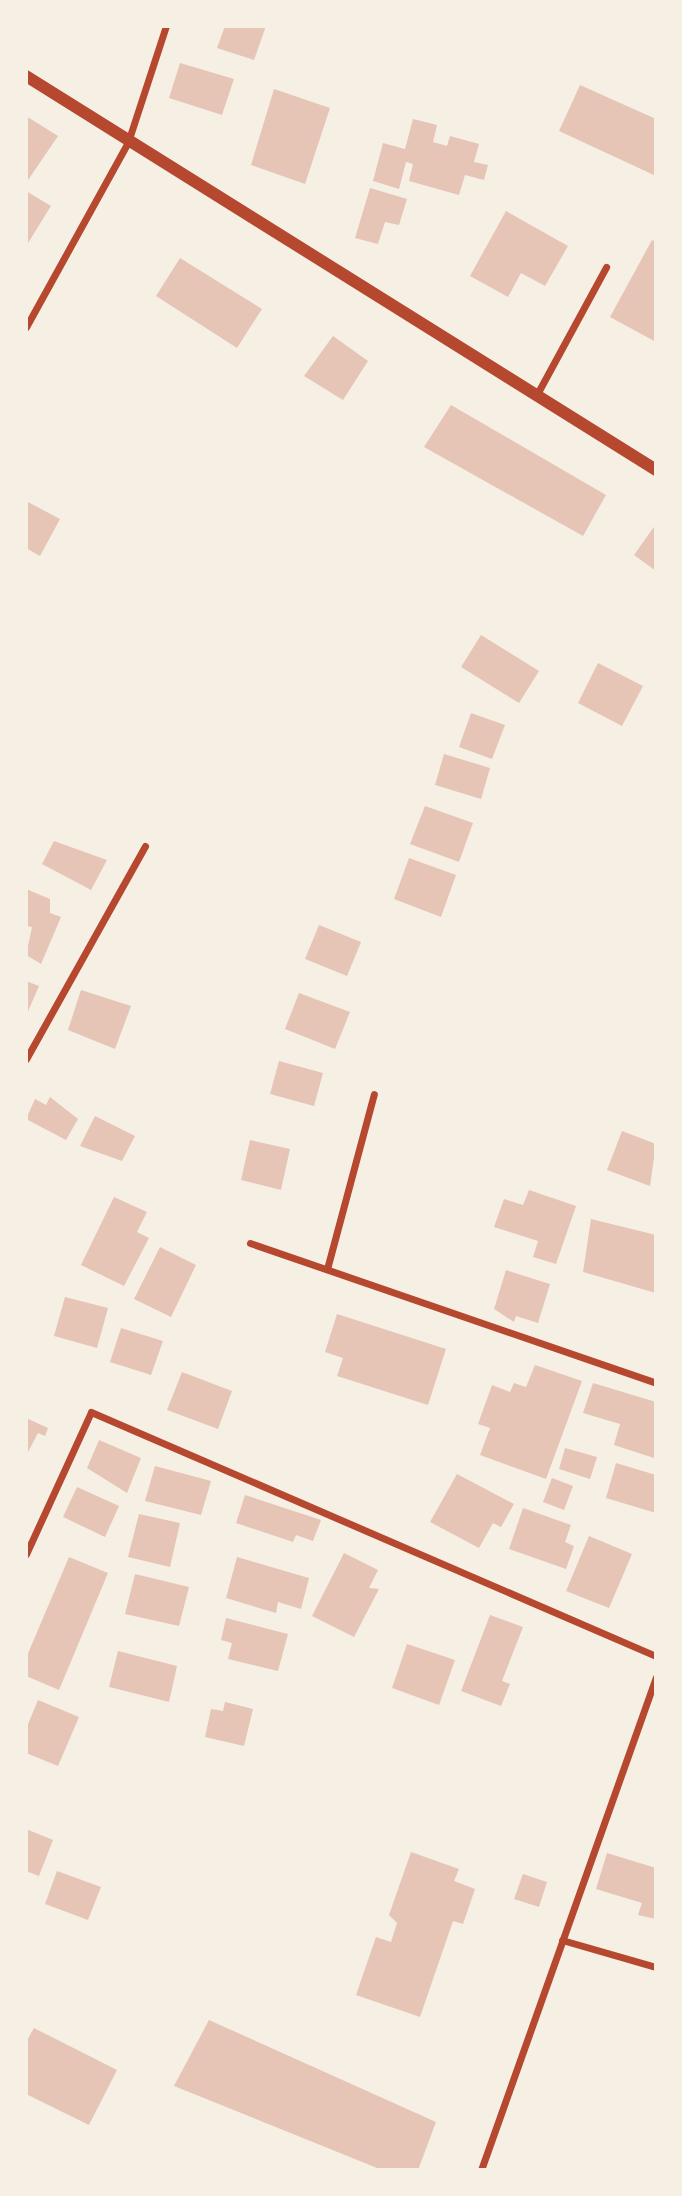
<!DOCTYPE html>
<style>
body{margin:0}
#map{position:relative;width:682px;height:2196px;overflow:hidden;background:#f6efe4;font-family:"Fira Sans",sans-serif}
div>[style]{position:absolute}
[style*='--x']{left:calc(var(--x)*1px);top:calc(var(--y)*1px);width:calc(var(--w)*1px);rotate:calc(var(--a)*1deg)}
.building>*{inset:0;background:#e6c5b7}
.minor>*{height:7px;margin:-3.5px;padding:0 3.5px;transform-origin:3.5px;border-radius:3.5px;background:#b5482f}
.tertiary>*{height:12px;margin:-6px;padding:0 6px;transform-origin:6px;border-radius:6px;background:#b5482f}
span{translate:-50% -50%;white-space:nowrap;text-align:center;line-height:1.15;-webkit-text-stroke:6px #f6efe4;paint-order:stroke}
.frame{position:absolute;inset:0;border:28px solid #f6efe4;pointer-events:none}
</style>
<div id="map">
<div class="building">
<div style="clip-path:polygon(225px 26px,266px 26px,254px 60px,217px 48px)"></div>
<div style="clip-path:polygon(180px 63px,234px 79px,222px 115px,169px 98px)"></div>
<div style="clip-path:polygon(580px 85px,656px 119px,656px 176px,559px 131px)"></div>
<div style="clip-path:polygon(274px 89px,330px 108px,305px 184px,251px 165px)"></div>
<div style="clip-path:polygon(26px 116px,58px 136px,26px 183px)"></div>
<div style="clip-path:polygon(413px 119px,437px 125px,433px 142px,447px 146px,450px 136px,479px 144px,474px 162px,488px 165px,484px 180px,465px 175px,459px 195px,409px 181px,413px 164px,406px 162px,399px 189px,373px 181px,383px 143px,405px 149px)"></div>
<div style="clip-path:polygon(370px 188px,407px 199px,399px 225px,385px 222px,378px 244px,355px 238px)"></div>
<div style="clip-path:polygon(26px 191px,51px 206px,28px 243px,26px 242px)"></div>
<div style="clip-path:polygon(506px 211px,568px 246px,545px 286px,521px 273px,508px 297px,470px 276px)"></div>
<div style="clip-path:polygon(652px 240px,656px 242px,656px 342px,610px 317px)"></div>
<div style="clip-path:polygon(180px 258px,262px 309px,237px 348px,156px 296px)"></div>
<div style="clip-path:polygon(333px 336px,368px 361px,343px 400px,304px 376px)"></div>
<div style="clip-path:polygon(451px 405px,606px 495px,583px 536px,424px 447px)"></div>
<div style="clip-path:polygon(26px 501px,60px 519px,40px 556px,26px 548px)"></div>
<div style="clip-path:polygon(656px 524px,656px 571px,634px 555px)"></div>
<div style="clip-path:polygon(481px 635px,539px 671px,519px 703px,461px 667px)"></div>
<div style="clip-path:polygon(598px 663px,643px 686px,622px 726px,578px 703px)"></div>
<div style="clip-path:polygon(471px 713px,505px 725px,492px 759px,459px 747px)"></div>
<div style="clip-path:polygon(444px 754px,490px 768px,481px 799px,435px 785px)"></div>
<div style="clip-path:polygon(425px 806px,473px 823px,459px 862px,410px 844px)"></div>
<div style="clip-path:polygon(54px 841px,107px 860px,91px 890px,42px 864px)"></div>
<div style="clip-path:polygon(409px 858px,456px 875px,441px 917px,394px 899px)"></div>
<div style="clip-path:polygon(26px 889px,50px 899px,50px 913px,61px 917px,41px 964px,26px 955px,32px 927px,26px 926px)"></div>
<div style="clip-path:polygon(319px 925px,361px 942px,347px 976px,305px 959px)"></div>
<div style="clip-path:polygon(26px 981px,39px 986px,26px 1016px)"></div>
<div style="clip-path:polygon(81px 990px,131px 1006px,115px 1049px,68px 1030px)"></div>
<div style="clip-path:polygon(299px 993px,350px 1012px,335px 1049px,285px 1029px)"></div>
<div style="clip-path:polygon(279px 1061px,323px 1073px,314px 1106px,270px 1094px)"></div>
<div style="clip-path:polygon(50px 1097px,78px 1119px,66px 1140px,26px 1119px,35px 1099px,46px 1105px)"></div>
<div style="clip-path:polygon(95px 1116px,135px 1136px,122px 1161px,80px 1146px)"></div>
<div style="clip-path:polygon(622px 1131px,656px 1144px,650px 1186px,607px 1170px)"></div>
<div style="clip-path:polygon(250px 1140px,290px 1149px,281px 1190px,241px 1180px)"></div>
<div style="clip-path:polygon(529px 1190px,576px 1206px,556px 1264px,533px 1257px,538px 1241px,494px 1227px,504px 1199px,523px 1205px)"></div>
<div style="clip-path:polygon(114px 1197px,147px 1212px,137px 1232px,149px 1238px,124px 1286px,81px 1265px)"></div>
<div style="clip-path:polygon(591px 1219px,656px 1235px,656px 1293px,583px 1272px)"></div>
<div style="clip-path:polygon(160px 1247px,196px 1265px,171px 1317px,134px 1299px)"></div>
<div style="clip-path:polygon(506px 1270px,550px 1284px,538px 1323px,516px 1316px,514px 1322px,494px 1309px)"></div>
<div style="clip-path:polygon(65px 1297px,108px 1308px,97px 1348px,54px 1336px)"></div>
<div style="clip-path:polygon(337px 1314px,446px 1349px,428px 1405px,337px 1376px,343px 1358px,325px 1352px)"></div>
<div style="clip-path:polygon(121px 1328px,163px 1341px,151px 1375px,110px 1362px)"></div>
<div style="clip-path:polygon(535px 1365px,582px 1381px,546px 1479px,480px 1455px,490px 1428px,478px 1424px,492px 1385px,510px 1392px,514px 1383px,526px 1387px)"></div>
<div style="clip-path:polygon(182px 1372px,232px 1391px,218px 1429px,167px 1410px)"></div>
<div style="clip-path:polygon(593px 1383px,656px 1402px,654px 1458px,614px 1445px,620px 1424px,583px 1413px)"></div>
<div style="clip-path:polygon(26px 1418px,48px 1428px,45px 1436px,38px 1433px,26px 1456px)"></div>
<div style="clip-path:polygon(99px 1440px,141px 1458px,127px 1493px,87px 1468px)"></div>
<div style="clip-path:polygon(565px 1448px,597px 1457px,590px 1479px,559px 1469px)"></div>
<div style="clip-path:polygon(616px 1463px,656px 1475px,656px 1513px,606px 1498px)"></div>
<div style="clip-path:polygon(155px 1466px,211px 1481px,201px 1515px,145px 1501px)"></div>
<div style="clip-path:polygon(457px 1474px,514px 1504px,501px 1527px,493px 1523px,479px 1548px,430px 1522px)"></div>
<div style="clip-path:polygon(552px 1478px,573px 1486px,564px 1510px,543px 1502px)"></div>
<div style="clip-path:polygon(77px 1487px,119px 1506px,105px 1537px,63px 1517px)"></div>
<div style="clip-path:polygon(245px 1495px,321px 1520px,313px 1541px,296px 1535px,293px 1542px,236px 1523px)"></div>
<div style="clip-path:polygon(523px 1508px,571px 1525px,565px 1542px,574px 1546px,566px 1569px,509px 1549px)"></div>
<div style="clip-path:polygon(139px 1514px,180px 1523px,170px 1567px,128px 1557px)"></div>
<div style="clip-path:polygon(589px 1536px,632px 1554px,609px 1608px,566px 1591px)"></div>
<div style="clip-path:polygon(344px 1553px,378px 1570px,369px 1588px,379px 1589px,354px 1637px,312px 1616px)"></div>
<div style="clip-path:polygon(69px 1557px,108px 1573px,59px 1690px,26px 1676px,26px 1658px)"></div>
<div style="clip-path:polygon(237px 1557px,309px 1578px,301px 1609px,278px 1602px,276px 1613px,226px 1598px)"></div>
<div style="clip-path:polygon(135px 1574px,189px 1587px,179px 1626px,125px 1614px)"></div>
<div style="clip-path:polygon(490px 1615px,523px 1627px,502px 1681px,510px 1684px,501px 1706px,461px 1691px)"></div>
<div style="clip-path:polygon(226px 1618px,288px 1634px,278px 1671px,228px 1659px,232px 1643px,221px 1640px)"></div>
<div style="clip-path:polygon(407px 1644px,455px 1660px,439px 1705px,392px 1688px)"></div>
<div style="clip-path:polygon(118px 1651px,177px 1666px,169px 1702px,109px 1687px)"></div>
<div style="clip-path:polygon(38px 1700px,79px 1717px,58px 1766px,26px 1753px,26px 1729px)"></div>
<div style="clip-path:polygon(225px 1702px,253px 1709px,244px 1746px,205px 1737px,211px 1709px,223px 1711px)"></div>
<div style="clip-path:polygon(26px 1829px,53px 1840px,39px 1876px,26px 1871px)"></div>
<div style="clip-path:polygon(411px 1852px,459px 1869px,454px 1881px,475px 1889px,463px 1924px,453px 1921px,420px 2017px,356px 1995px,376px 1937px,391px 1942px,397px 1923px,389px 1915px)"></div>
<div style="clip-path:polygon(607px 1853px,656px 1868px,656px 1919px,638px 1915px,642px 1903px,596px 1889px)"></div>
<div style="clip-path:polygon(57px 1871px,101px 1887px,88px 1920px,45px 1904px)"></div>
<div style="clip-path:polygon(523px 1874px,547px 1882px,539px 1907px,514px 1899px)"></div>
<div style="clip-path:polygon(209px 2020px,436px 2122px,418px 2170px,382px 2170px,174px 2086px)"></div>
<div style="clip-path:polygon(34px 2028px,117px 2070px,89px 2125px,26px 2094px,26px 2042px)"></div>
</div>
<div class="minor">
<div style="--x:26;--y:327;--w:211;--a:-61.1"></div>
<div style="--x:128;--y:142;--w:122;--a:-71.9"></div>
<div style="--x:536;--y:396;--w:147;--a:-61.5"></div>
<div style="--x:26;--y:1059;--w:244;--a:-60.8"></div>
<div style="--x:250;--y:1243;--w:429;--a:19"></div>
<div style="--x:327;--y:1269;--w:181;--a:-75"></div>
<div style="--x:26;--y:1554;--w:156;--a:-65.4"></div>
<div style="--x:91;--y:1412;--w:615;--a:23.36"></div>
<div style="--x:562;--y:1940;--w:98;--a:16"></div>
<div style="--x:481;--y:2170;--w:523;--a:-70.46"></div>
</div>
<div class="tertiary">
<div style="--x:26;--y:76;--w:743;--a:32.02"></div>
</div>
<div class="frame"></div>
</div>
